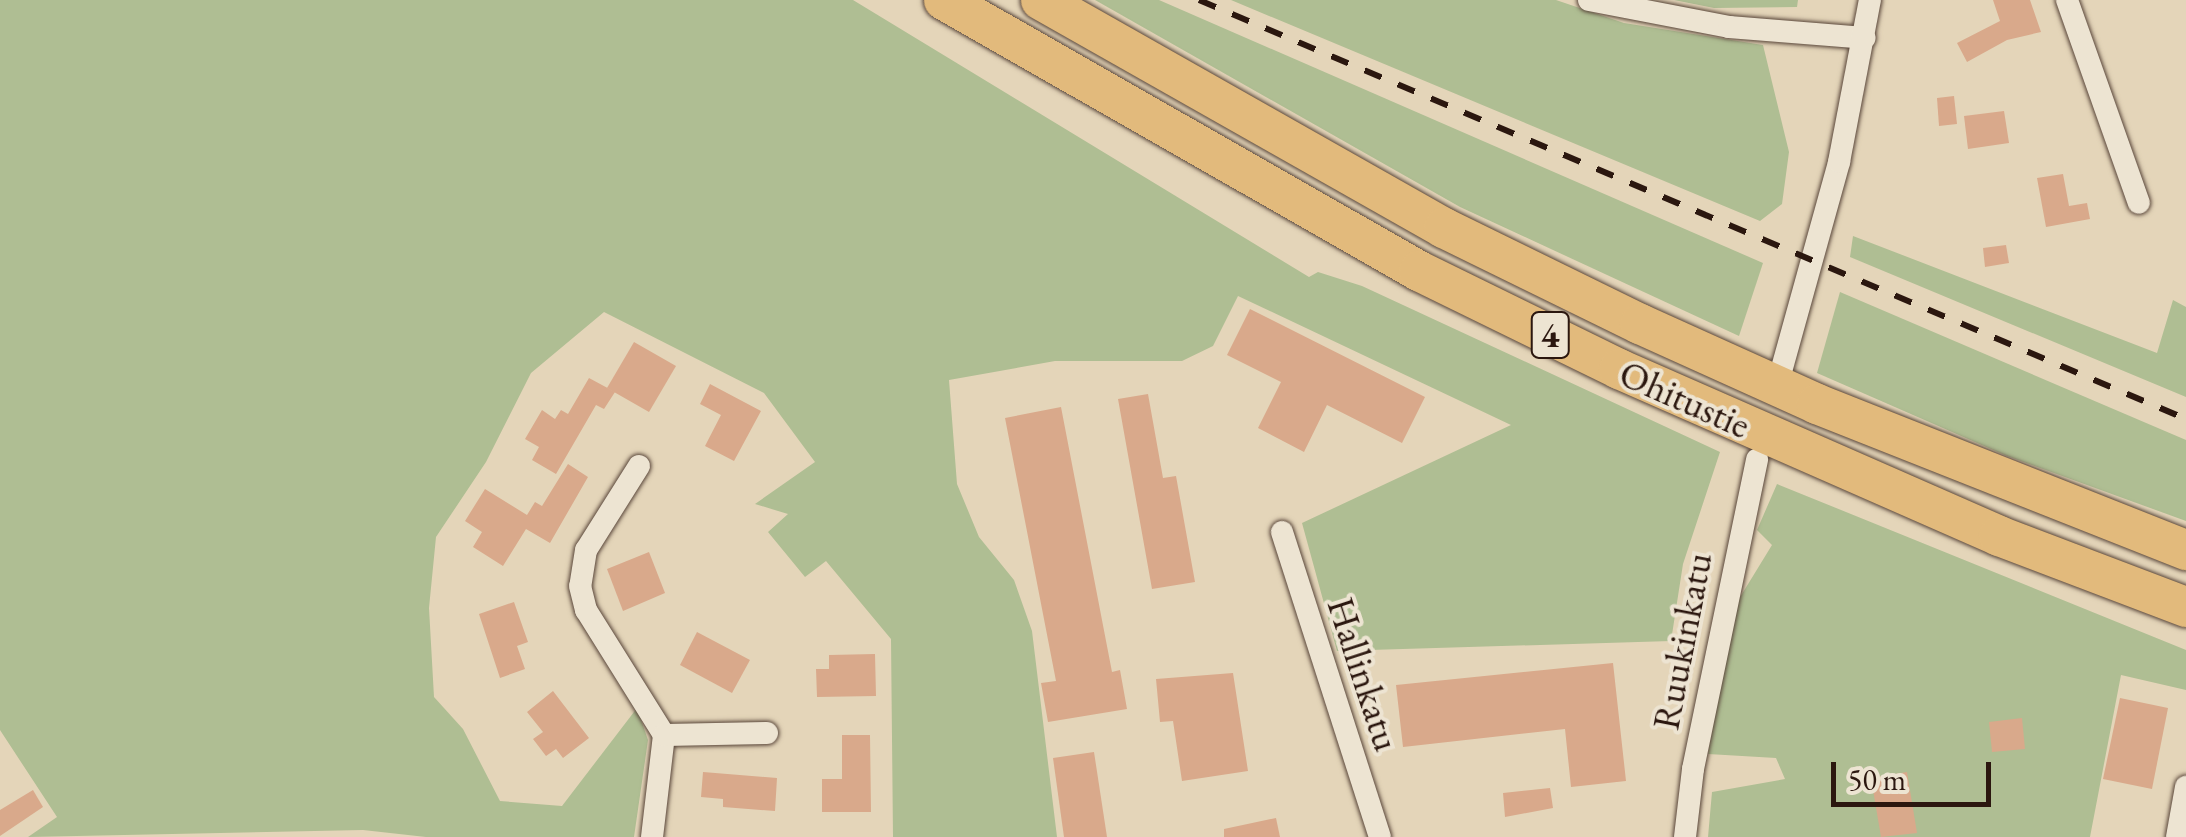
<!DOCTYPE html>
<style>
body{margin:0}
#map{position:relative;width:2186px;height:837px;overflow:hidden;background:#e4d5b9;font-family:"EB Garamond",serif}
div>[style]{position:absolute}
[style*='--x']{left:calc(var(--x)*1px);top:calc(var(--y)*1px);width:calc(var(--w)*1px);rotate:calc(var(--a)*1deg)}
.green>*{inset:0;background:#afbe93}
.building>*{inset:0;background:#d9a98b}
.roads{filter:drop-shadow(0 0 2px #59463a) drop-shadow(0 0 2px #59463a)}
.street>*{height:22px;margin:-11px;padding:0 11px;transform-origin:11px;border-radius:11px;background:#ede4d2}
.highway>*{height:40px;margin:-20px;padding:0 20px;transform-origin:20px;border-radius:20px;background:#e2ba7c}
.rail>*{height:6px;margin-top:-3px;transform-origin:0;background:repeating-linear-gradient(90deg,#2b170f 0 18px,transparent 0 36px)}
span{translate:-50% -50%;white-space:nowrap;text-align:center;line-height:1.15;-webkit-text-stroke:8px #ede4d2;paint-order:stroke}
.shield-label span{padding:2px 8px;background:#ede4d2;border:2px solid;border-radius:8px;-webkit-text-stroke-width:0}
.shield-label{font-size:35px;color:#2b170f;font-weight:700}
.street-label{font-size:38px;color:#2b170f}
.scale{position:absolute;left:1831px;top:762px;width:160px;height:45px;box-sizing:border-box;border:5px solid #2b170f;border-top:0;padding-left:12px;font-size:30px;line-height:35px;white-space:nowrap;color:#2b170f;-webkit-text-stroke:8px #ede4d2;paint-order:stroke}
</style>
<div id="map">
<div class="green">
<div style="clip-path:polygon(0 0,853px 0,1309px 277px,1318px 272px,1362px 286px,1720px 452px,1683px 564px,1671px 641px,1337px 651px,1302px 523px,1511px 425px,1238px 296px,1213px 346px,1182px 361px,1055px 361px,949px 380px,957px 484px,979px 537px,1014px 580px,1032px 631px,1057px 837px,893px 837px,891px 639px,826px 561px,805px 577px,768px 532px,788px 514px,755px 504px,815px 462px,764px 393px,604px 312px,531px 373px,486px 462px,436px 537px,429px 608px,434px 697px,463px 729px,500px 801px,562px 806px,637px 708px,648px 740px,634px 837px,426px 837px,363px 830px,28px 837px,57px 817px,0 730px)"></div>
<div style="clip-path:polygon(1095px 0,1159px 0,1763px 263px,1739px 336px,1460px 207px)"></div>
<div style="clip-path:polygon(1231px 0,1556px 0,1624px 23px,1763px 45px,1789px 152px,1782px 204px,1760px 221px)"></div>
<div style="clip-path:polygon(1674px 0,1798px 0,1797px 7px,1714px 8px)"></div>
<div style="clip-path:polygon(1853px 236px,2157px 353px,2173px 300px,2186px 307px,2186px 397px,1850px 257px)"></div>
<div style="clip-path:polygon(1840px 292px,2186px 440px,2186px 521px,2007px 456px,1817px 373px)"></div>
<div style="clip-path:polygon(1777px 484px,2186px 650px,2186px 690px,2121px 675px,2090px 837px,1708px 837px,1712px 792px,1785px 779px,1776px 758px,1708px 754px,1734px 607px,1772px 545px,1757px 530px)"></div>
</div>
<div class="building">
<div style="clip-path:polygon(1993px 0,2030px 0,2041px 32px,2007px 40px,1967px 62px,1957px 43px,2000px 21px)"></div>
<div style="clip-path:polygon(1954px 96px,1957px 124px,1939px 126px,1937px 98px)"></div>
<div style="clip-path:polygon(2004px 111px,2009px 143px,1968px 149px,1964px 116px)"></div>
<div style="clip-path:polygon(2063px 174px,2069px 206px,2087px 203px,2090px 219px,2046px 227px,2037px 178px)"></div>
<div style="clip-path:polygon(2006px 245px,2009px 263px,1985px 267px,1983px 248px)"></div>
<div style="clip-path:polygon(1250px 309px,1425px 397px,1402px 443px,1327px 405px,1304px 452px,1258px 428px,1281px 382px,1227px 355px)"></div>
<div style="clip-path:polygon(634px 342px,676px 366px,649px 412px,607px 388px)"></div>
<div style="clip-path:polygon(589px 378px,615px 392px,604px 409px,596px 405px,556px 474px,532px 460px,539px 447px,525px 439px,542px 410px,555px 419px,561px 410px,568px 414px)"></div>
<div style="clip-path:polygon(710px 384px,761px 411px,734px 461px,705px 446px,721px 415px,700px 404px)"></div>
<div style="clip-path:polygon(1148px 394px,1163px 478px,1176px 476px,1195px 582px,1152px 589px,1118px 399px)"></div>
<div style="clip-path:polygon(1061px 407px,1112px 672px,1120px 670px,1127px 709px,1048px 722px,1041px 683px,1056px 681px,1005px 418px)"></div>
<div style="clip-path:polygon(568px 464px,588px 477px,550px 543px,526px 529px,503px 566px,473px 547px,482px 532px,465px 521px,485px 489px,527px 515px,535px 502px,542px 506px)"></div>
<div style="clip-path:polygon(649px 552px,665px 593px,623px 611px,607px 569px)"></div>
<div style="clip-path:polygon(514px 602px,528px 642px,517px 646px,525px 669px,500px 678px,479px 614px)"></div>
<div style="clip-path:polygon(697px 632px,750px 660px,732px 693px,680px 665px)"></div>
<div style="clip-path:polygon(875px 654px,876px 696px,817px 697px,816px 669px,829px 669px,829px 655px)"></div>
<div style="clip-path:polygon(1613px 663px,1626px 781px,1571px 787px,1565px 729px,1403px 747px,1396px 685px)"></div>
<div style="clip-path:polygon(1233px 673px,1248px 771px,1182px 781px,1173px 721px,1160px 722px,1156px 679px)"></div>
<div style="clip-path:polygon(553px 691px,589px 738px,563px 758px,556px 749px,546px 756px,533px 739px,543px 732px,527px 712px)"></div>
<div style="clip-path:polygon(2120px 698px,2168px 708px,2152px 789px,2103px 779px)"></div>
<div style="clip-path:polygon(2022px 718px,2025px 749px,1992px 752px,1989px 722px)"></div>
<div style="clip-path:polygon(842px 735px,870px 735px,871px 812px,822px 812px,822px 779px,842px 779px)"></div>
<div style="clip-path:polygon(1094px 752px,1107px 837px,1064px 837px,1053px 758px)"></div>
<div style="clip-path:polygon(703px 772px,777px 778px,775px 811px,723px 807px,723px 799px,701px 797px)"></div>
<div style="clip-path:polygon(1907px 772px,1917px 833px,1881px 837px,1871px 778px)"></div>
<div style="clip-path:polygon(1550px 788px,1553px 808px,1505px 817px,1503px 793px)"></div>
<div style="clip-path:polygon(33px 790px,43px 807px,0 836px,0 810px)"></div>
<div style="clip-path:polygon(1276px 818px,1280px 837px,1224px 837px,1224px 829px)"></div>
</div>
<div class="roads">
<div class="street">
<div style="--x:1589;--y:0;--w:143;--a:10.9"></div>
<div style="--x:1729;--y:27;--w:136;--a:4.6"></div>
<div style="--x:2067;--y:0;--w:215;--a:70.5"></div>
<div style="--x:1782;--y:368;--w:214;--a:-74.5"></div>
<div style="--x:1839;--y:162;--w:165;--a:-79.2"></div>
<div style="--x:639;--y:466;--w:99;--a:122.2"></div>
<div style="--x:586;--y:550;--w:36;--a:99"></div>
<div style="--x:580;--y:586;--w:25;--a:76"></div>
<div style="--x:586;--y:610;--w:147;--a:58"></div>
<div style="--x:664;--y:735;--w:103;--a:96.7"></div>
<div style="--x:1282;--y:532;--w:320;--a:72.2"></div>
<div style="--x:664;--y:735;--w:103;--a:-1.1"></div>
<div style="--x:1685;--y:837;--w:68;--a:-83.3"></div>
<div style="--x:1693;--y:769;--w:316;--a:-78.3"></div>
<div style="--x:2177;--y:837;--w:51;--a:-79.8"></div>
</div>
<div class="highway">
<div style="--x:944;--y:0;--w:547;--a:29.71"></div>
<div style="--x:1419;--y:271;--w:223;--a:26.1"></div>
<div style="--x:1619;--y:369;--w:415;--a:23.7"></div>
<div style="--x:1999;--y:536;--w:200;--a:20.8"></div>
<div style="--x:1041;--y:0;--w:463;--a:29.5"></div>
<div style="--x:1444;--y:228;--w:218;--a:26.1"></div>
<div style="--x:1640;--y:324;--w:194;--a:24.3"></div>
<div style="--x:1817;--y:404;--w:397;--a:21.6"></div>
</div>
</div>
<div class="rail">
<div style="--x:1199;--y:0;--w:1072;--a:23"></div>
</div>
<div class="shield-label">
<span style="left:1550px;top:335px">4</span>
</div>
<div class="street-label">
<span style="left:1685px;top:399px;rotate:24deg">Ohitustie</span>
<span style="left:1682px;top:641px;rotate:-79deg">Ruukinkatu</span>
<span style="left:1364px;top:674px;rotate:72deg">Hallinkatu</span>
</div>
<div class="scale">50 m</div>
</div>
